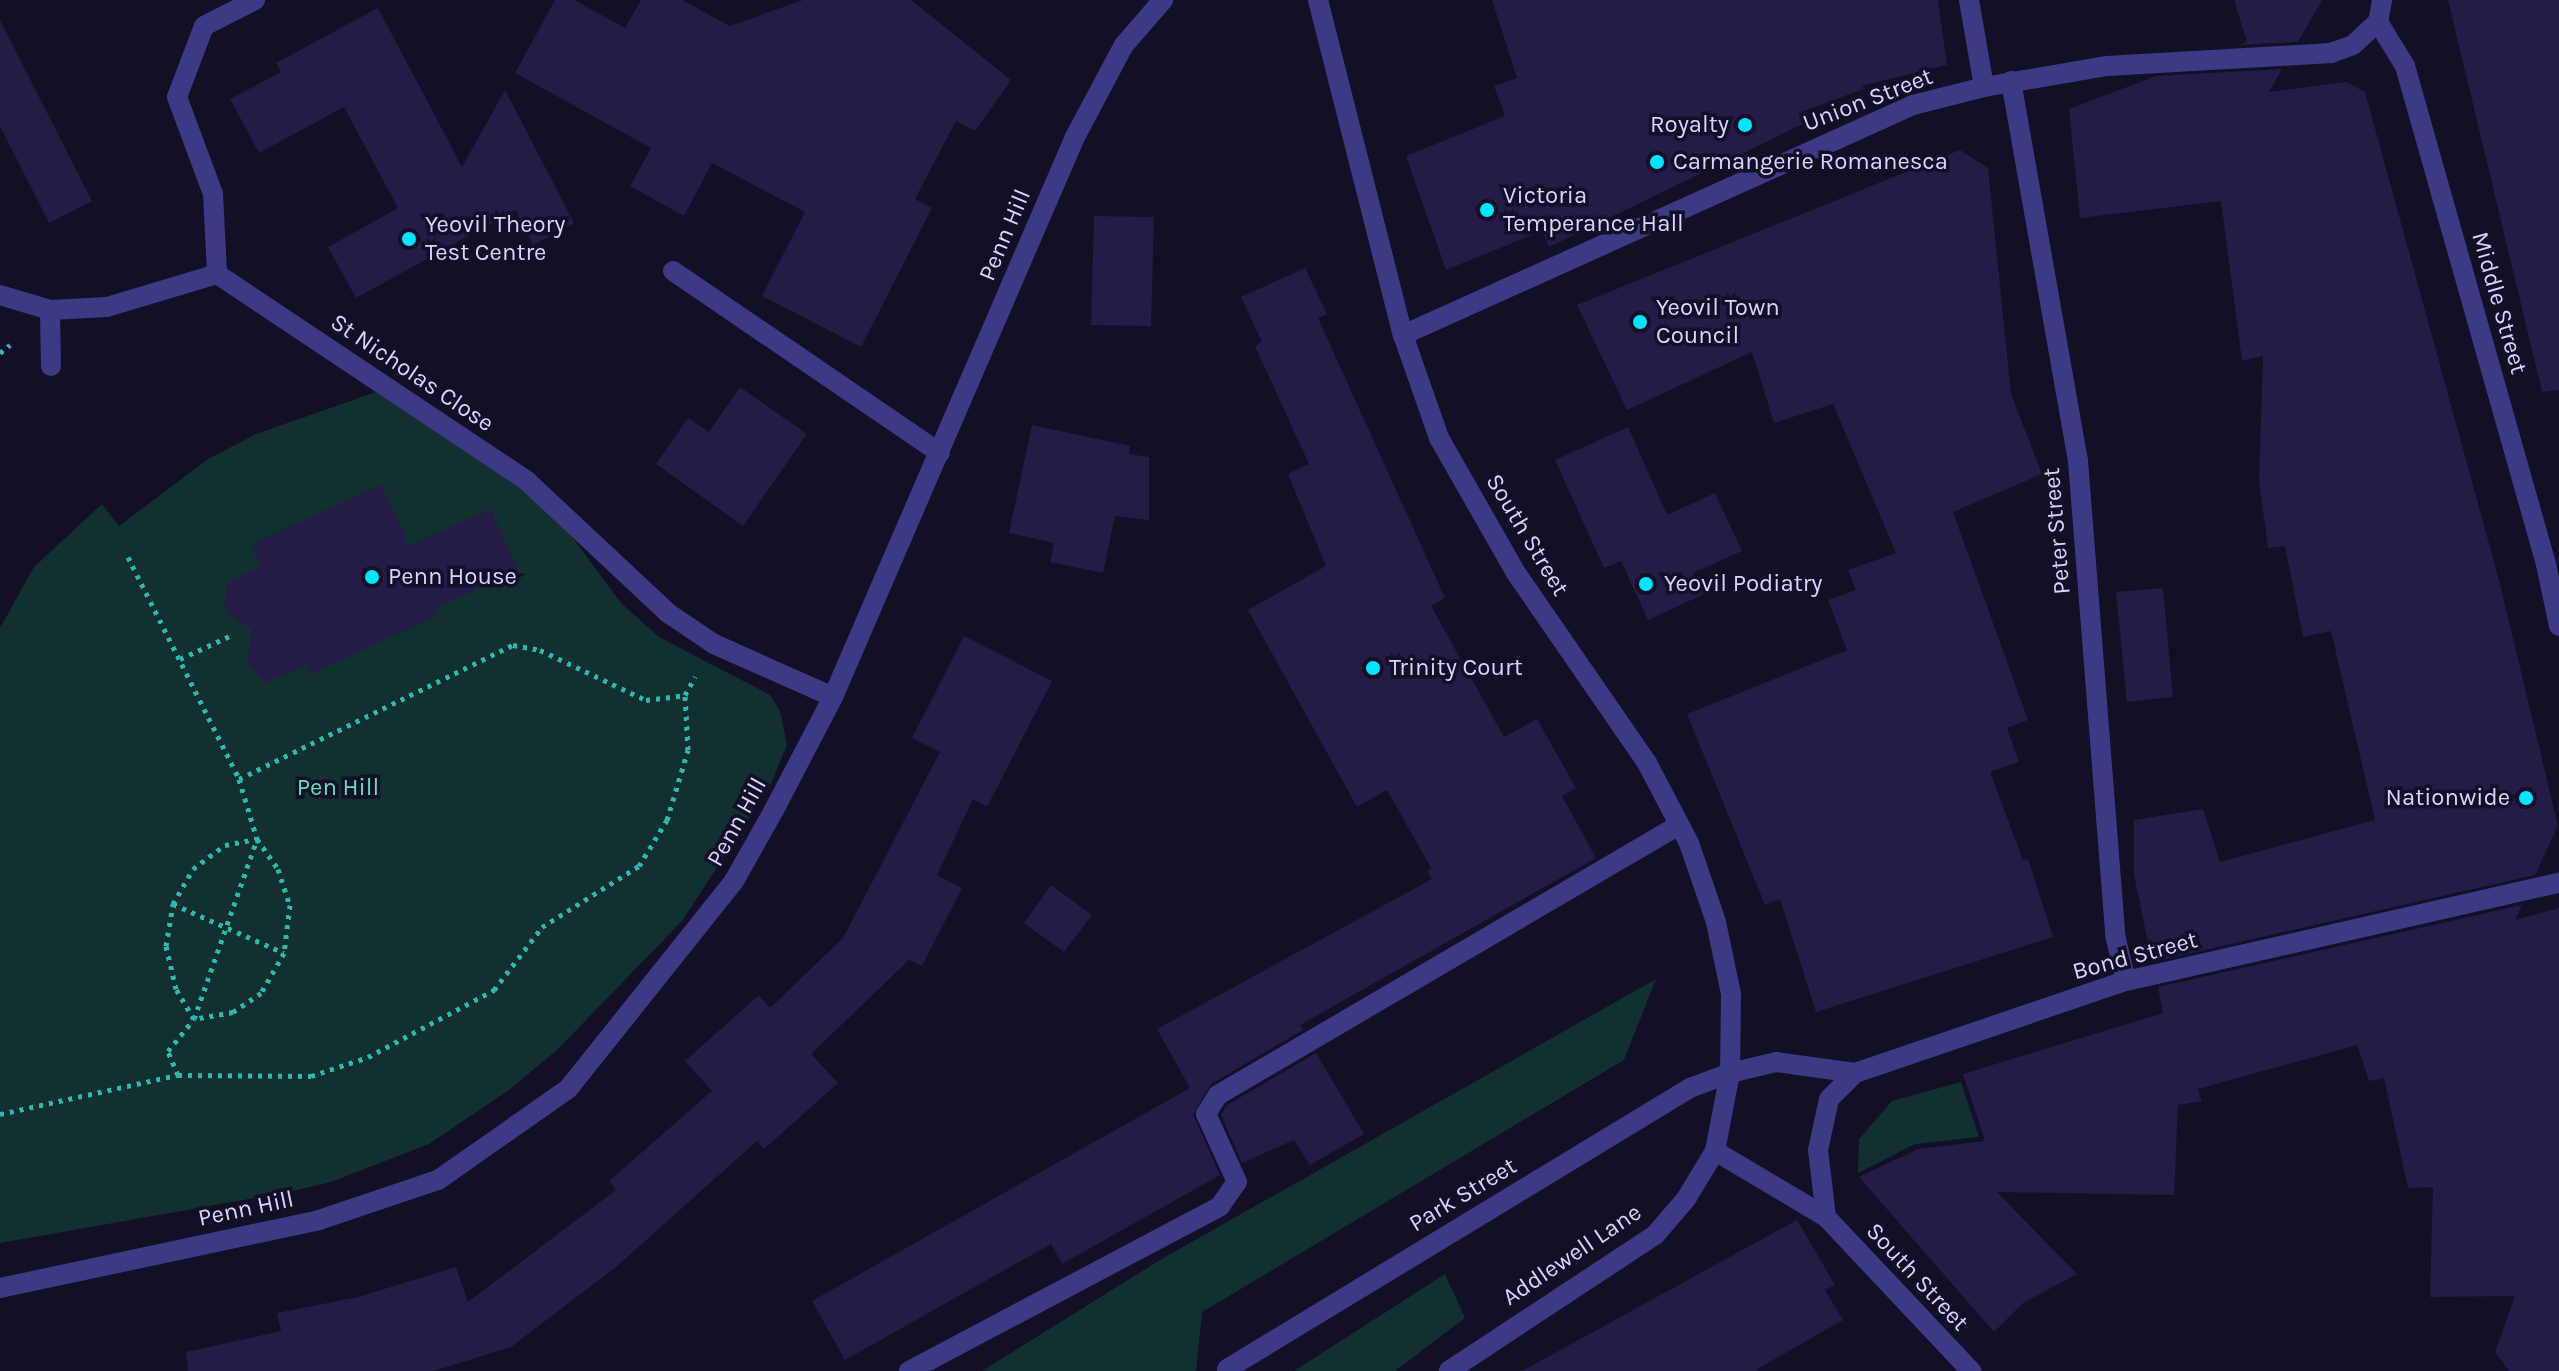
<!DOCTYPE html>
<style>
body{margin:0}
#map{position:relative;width:2559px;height:1371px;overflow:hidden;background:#130f26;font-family:Karla,sans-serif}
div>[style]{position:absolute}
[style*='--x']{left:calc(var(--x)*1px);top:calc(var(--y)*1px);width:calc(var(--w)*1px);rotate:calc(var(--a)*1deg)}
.green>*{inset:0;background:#12302f}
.building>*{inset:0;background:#241b47}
.path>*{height:5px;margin-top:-2.5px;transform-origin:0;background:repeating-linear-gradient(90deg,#2fb8b0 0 4px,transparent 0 10px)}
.service>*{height:20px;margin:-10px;padding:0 10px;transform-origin:10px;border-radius:10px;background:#3d3a85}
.pedestrian>*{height:20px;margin:-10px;padding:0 10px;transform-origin:10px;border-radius:10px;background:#3d3a85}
.minor>*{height:20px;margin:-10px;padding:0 10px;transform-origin:10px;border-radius:10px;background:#3d3a85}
.dots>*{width:22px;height:22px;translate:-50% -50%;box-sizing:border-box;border:4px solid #130f26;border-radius:50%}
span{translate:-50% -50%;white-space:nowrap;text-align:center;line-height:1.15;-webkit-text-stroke:7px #130f26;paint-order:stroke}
.street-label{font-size:24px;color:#d9d4ff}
.poi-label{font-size:24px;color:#d9d4ff}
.right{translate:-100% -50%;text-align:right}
.left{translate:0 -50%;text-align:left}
.park-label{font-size:24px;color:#5fe0c0}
</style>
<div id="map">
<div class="green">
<div style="clip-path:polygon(376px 392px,528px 493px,570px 534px,621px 603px,659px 637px,770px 695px,780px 711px,787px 745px,770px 786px,682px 921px,557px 1050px,509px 1090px,429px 1144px,331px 1182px,288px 1192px,0 1243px,0 628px,34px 567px,102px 504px,119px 526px,208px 459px,256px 434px)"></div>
<div style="clip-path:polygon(1656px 979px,1624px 1060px,1202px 1312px,1196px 1371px,982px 1371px,1160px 1260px)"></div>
<div style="clip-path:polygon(1961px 1082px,1979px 1137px,1915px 1144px,1858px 1173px,1859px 1139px,1892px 1101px)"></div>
<div style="clip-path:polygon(1445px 1274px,1465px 1318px,1395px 1371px,1294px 1371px)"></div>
</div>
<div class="building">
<div style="clip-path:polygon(555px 0,574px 0,625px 28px,641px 0,682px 0,730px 26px,803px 0,911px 0,1011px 80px,975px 131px,956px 121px,915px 199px,932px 208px,861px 347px,762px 296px,805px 212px,712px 163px,684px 216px,630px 186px,651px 148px,515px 73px)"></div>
<div style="clip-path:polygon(1492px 0,1938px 0,1947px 65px,1861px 86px,1866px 88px,1799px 113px,1803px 124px,1549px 247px,1542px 231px,1446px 270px,1406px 156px,1505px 116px,1494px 86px,1517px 78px)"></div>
<div style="clip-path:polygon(2234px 0,2322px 0,2298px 42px,2238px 45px,2247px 42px)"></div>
<div style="clip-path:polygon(2448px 0,2559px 0,2559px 390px,2542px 392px)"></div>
<div style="clip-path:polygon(378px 8px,462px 167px,505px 90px,574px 223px,533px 245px,516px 210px,356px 298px,328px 247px,398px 208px,344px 107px,259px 153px,230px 99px,281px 72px,276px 63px)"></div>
<div style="clip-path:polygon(0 20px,92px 201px,49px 223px,0 126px)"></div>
<div style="clip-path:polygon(2282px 69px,2269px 92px,2346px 82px,2365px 92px,2499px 580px,2558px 826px,2535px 875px,2152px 962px,2134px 875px,2134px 820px,2203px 809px,2220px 862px,2375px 820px,2331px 631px,2303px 637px,2285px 546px,2268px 548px,2259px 481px,2263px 356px,2242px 361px,2221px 201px,2080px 218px,2069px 109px,2156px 76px)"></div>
<div style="clip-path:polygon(1960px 150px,1988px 168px,2011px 394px,2042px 474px,1953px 512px,2028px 720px,2007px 728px,2019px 762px,1990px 772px,2023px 860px,2028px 859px,2053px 937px,1816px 1012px,1780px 899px,1765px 905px,1687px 714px,1847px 650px,1828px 600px,1856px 590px,1848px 570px,1896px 553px,1833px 404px,1774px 423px,1752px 352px,1627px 410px,1577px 305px)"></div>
<div style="clip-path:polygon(1094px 216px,1154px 217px,1151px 326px,1091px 325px)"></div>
<div style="clip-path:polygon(1305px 268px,1327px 314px,1318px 318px,1445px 598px,1431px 606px,1504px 737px,1537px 719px,1576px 788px,1562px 796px,1596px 858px,1300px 1025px,1303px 1030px,1211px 1084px,1193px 1114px,1220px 1175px,1062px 1264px,1051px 1244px,845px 1360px,812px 1301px,1190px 1088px,1157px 1029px,1432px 879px,1427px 871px,1431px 868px,1387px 790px,1357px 807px,1248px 610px,1326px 566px,1288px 474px,1309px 464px,1255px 346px,1262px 342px,1241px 297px)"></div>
<div style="clip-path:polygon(740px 387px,807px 434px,743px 526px,656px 464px,688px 418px,709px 432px)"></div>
<div style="clip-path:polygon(1032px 425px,1130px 446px,1129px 454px,1149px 457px,1149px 520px,1115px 516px,1103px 573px,1050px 562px,1054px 543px,1009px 533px)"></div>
<div style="clip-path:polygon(1628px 427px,1667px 515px,1715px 493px,1742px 551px,1693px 573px,1704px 594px,1648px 620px,1621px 561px,1604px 568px,1555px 460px)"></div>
<div style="clip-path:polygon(381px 485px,409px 546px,490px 509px,518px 571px,434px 609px,438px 615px,311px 674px,307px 664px,264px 684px,247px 662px,252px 630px,231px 616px,224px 604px,228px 583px,261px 566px,252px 544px)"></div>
<div style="clip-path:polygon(2163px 588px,2173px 697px,2127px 702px,2116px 592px)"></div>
<div style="clip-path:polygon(964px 636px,1052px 681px,987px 807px,973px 799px,937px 875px,962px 888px,922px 966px,909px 960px,811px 1054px,838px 1083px,764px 1149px,757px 1141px,616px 1267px,511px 1347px,434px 1371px,188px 1371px,186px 1352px,281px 1331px,277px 1313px,358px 1297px,456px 1267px,468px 1302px,616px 1190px,609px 1181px,712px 1091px,685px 1061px,759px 995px,770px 1008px,843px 938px,940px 752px,912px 738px)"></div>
<div style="clip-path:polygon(1051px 885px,1092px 915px,1064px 952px,1024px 923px)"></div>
<div style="clip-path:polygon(2522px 905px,2515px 920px,2559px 908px,2559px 1371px,2509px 1371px,2495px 1352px,2515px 1296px,2430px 1297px,2433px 1187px,2408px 1188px,2384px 1078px,2369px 1081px,2357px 1045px,2198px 1089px,2202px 1101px,2178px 1105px,2174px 1195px,1997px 1192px,2077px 1274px,2023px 1303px,1994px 1332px,1859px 1177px,1918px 1149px,1985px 1141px,1963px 1074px,2163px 1013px,2158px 987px)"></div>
<div style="clip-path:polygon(1316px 1053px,1364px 1134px,1310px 1165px,1294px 1140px,1242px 1163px,1221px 1115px,1227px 1105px)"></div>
<div style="clip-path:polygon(1797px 1220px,1835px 1285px,1825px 1290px,1843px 1320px,1754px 1371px,1522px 1371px)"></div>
</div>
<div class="path">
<div style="--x:0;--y:353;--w:13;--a:-39"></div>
<div style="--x:128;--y:557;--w:248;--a:63.4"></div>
<div style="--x:239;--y:779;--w:63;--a:73.3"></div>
<div style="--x:257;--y:839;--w:37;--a:55"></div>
<div style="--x:278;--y:869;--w:38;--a:72"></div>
<div style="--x:290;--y:905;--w:48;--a:97.1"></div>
<div style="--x:284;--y:953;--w:46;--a:119.9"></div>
<div style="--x:261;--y:993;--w:34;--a:146"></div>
<div style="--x:233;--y:1012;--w:40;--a:170"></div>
<div style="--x:194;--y:1019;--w:35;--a:-121"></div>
<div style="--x:176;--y:989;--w:44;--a:-103.1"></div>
<div style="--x:166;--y:946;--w:43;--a:-80.5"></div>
<div style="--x:173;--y:904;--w:40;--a:-60.3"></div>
<div style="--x:193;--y:869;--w:40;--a:-37"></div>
<div style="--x:225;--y:845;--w:33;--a:-11"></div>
<div style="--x:180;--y:659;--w:57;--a:-24.8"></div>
<div style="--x:239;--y:779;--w:305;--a:-26.1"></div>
<div style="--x:513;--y:645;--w:27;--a:10"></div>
<div style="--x:540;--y:650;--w:117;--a:25.3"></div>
<div style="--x:646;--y:700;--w:39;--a:-7"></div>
<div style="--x:173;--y:904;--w:121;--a:23.8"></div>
<div style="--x:178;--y:1075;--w:26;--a:-113"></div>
<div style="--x:168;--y:1051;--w:41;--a:-50.9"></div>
<div style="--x:194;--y:1019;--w:191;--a:-70.7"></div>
<div style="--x:0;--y:1114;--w:182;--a:-12.4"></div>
<div style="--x:178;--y:1075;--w:133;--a:0.4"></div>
<div style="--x:311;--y:1076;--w:60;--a:-18.4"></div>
<div style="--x:368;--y:1057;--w:143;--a:-28"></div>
<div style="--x:494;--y:990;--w:79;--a:-52.7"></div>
<div style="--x:542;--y:927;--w:115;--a:-32.2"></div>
<div style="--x:639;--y:866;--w:54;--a:-58.7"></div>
<div style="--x:667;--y:820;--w:73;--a:-73.3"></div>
<div style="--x:688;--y:750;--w:55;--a:-93.1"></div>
<div style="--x:685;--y:695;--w:21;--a:-61"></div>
</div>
<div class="service">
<div style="--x:909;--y:1371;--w:352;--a:-27.9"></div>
<div style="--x:1220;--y:1206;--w:29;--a:-55"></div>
<div style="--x:1237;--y:1182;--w:75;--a:-114.5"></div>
<div style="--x:1206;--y:1114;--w:22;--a:-58"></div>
<div style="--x:1218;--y:1095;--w:534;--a:-30.36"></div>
</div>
<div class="pedestrian">
<div style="--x:1969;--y:0;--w:88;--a:80.2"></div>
<div style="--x:1984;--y:87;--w:125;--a:-9.7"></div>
<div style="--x:2107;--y:66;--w:224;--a:-3.3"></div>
<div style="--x:2331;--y:53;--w:23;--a:-20"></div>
<div style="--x:2353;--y:45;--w:34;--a:-43"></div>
<div style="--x:2382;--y:0;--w:22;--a:100"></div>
<div style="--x:2378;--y:22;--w:52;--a:58.5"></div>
<div style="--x:2405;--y:66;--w:518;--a:74.19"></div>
<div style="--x:2546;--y:564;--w:63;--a:78.2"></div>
</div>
<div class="minor">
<div style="--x:255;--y:0;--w:57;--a:153"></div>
<div style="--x:204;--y:26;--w:76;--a:110.8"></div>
<div style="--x:177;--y:97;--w:103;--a:69.6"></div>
<div style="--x:213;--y:194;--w:80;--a:87.1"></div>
<div style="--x:217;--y:274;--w:373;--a:33.7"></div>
<div style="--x:527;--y:481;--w:193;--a:43.1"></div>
<div style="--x:668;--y:613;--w:55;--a:34"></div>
<div style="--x:714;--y:644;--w:130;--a:24"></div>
<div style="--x:1318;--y:0;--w:346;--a:75.8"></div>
<div style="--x:1403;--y:335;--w:109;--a:70.7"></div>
<div style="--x:1439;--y:438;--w:155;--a:60.3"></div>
<div style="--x:1516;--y:573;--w:231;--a:55.4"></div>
<div style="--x:1647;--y:763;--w:90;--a:62.3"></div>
<div style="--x:1689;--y:843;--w:83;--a:71.1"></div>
<div style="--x:1716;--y:922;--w:74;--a:78.2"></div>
<div style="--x:1731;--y:994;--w:79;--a:90.7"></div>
<div style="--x:1730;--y:1073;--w:79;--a:100.9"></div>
<div style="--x:1715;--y:1151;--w:56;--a:121.1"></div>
<div style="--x:1686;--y:1199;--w:48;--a:130.7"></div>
<div style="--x:1655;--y:1235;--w:247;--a:146.6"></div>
<div style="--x:2011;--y:81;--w:386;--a:80"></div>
<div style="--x:2078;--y:461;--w:475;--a:85.5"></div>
<div style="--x:2115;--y:935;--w:47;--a:76.6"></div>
<div style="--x:673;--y:271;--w:323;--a:34.3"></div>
<div style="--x:0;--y:295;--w:52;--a:16.7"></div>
<div style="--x:50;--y:310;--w:57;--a:-3"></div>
<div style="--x:107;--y:307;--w:115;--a:-16.7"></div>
<div style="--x:50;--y:310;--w:56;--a:89"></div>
<div style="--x:1403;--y:335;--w:559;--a:-24.27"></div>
<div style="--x:1913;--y:105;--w:73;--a:-14.2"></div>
<div style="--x:1715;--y:1151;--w:129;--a:30.7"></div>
<div style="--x:1826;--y:1217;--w:212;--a:46.7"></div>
<div style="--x:1826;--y:1217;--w:67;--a:-96.8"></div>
<div style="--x:1818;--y:1150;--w:52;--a:-77.8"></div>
<div style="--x:1829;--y:1099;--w:37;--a:-45"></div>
<div style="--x:0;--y:1288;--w:326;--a:-12"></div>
<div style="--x:319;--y:1220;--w:126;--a:-18.6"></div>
<div style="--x:438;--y:1180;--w:159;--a:-35"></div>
<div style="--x:568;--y:1089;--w:266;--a:-51.4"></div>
<div style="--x:734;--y:881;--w:81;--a:-60.6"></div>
<div style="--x:774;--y:810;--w:127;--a:-62.4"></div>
<div style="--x:833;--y:697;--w:610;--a:-66.63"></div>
<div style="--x:1075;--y:137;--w:104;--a:-62"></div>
<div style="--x:1124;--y:45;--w:60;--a:-49.1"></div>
<div style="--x:1227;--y:1369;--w:542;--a:-31.25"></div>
<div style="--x:1690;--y:1088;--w:43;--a:-20.6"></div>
<div style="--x:1730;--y:1073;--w:47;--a:-13.4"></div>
<div style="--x:1776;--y:1062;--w:80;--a:7.9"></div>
<div style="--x:1855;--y:1073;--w:286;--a:-18.8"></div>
<div style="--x:2126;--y:981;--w:444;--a:-12.8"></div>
</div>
<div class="dots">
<div style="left:1745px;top:125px;background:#00e5ff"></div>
<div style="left:1657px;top:162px;background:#00e5ff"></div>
<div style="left:1487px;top:210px;background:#00e5ff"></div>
<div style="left:409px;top:239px;background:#00e5ff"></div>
<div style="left:1640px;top:322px;background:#00e5ff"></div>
<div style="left:372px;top:577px;background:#00e5ff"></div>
<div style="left:1646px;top:584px;background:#00e5ff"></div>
<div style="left:1373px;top:668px;background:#00e5ff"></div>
<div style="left:2526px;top:798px;background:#00e5ff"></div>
</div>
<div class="street-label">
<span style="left:1868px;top:100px;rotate:-21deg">Union Street</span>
<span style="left:1005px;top:235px;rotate:-67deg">Penn Hill</span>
<span style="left:2499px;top:303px;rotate:74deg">Middle Street</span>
<span style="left:412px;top:373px;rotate:34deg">St Nicholas Close</span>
<span style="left:2057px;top:531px;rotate:-95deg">Peter Street</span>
<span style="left:1527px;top:535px;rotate:59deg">South Street</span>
<span style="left:737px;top:822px;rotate:-61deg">Penn Hill</span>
<span style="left:2135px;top:956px;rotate:-15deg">Bond Street</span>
<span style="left:1463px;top:1195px;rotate:-31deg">Park Street</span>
<span style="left:246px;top:1209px;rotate:-12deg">Penn Hill</span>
<span style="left:1572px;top:1255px;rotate:-34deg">Addlewell Lane</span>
<span style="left:1917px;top:1277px;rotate:47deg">South Street</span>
</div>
<div class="poi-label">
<span class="right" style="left:1729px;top:125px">Royalty</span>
<span class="left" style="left:1673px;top:162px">Carmangerie Romanesca</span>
<span class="left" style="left:1503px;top:210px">Victoria<br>Temperance Hall</span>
<span class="left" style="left:425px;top:239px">Yeovil Theory<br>Test Centre</span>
<span class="left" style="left:1656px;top:322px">Yeovil Town<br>Council</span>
<span class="left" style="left:388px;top:577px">Penn House</span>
<span class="left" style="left:1664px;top:584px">Yeovil Podiatry</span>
<span class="left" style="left:1389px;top:668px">Trinity Court</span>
<span class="right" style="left:2510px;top:798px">Nationwide</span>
</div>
<div class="park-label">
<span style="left:338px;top:788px">Pen Hill</span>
</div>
</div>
